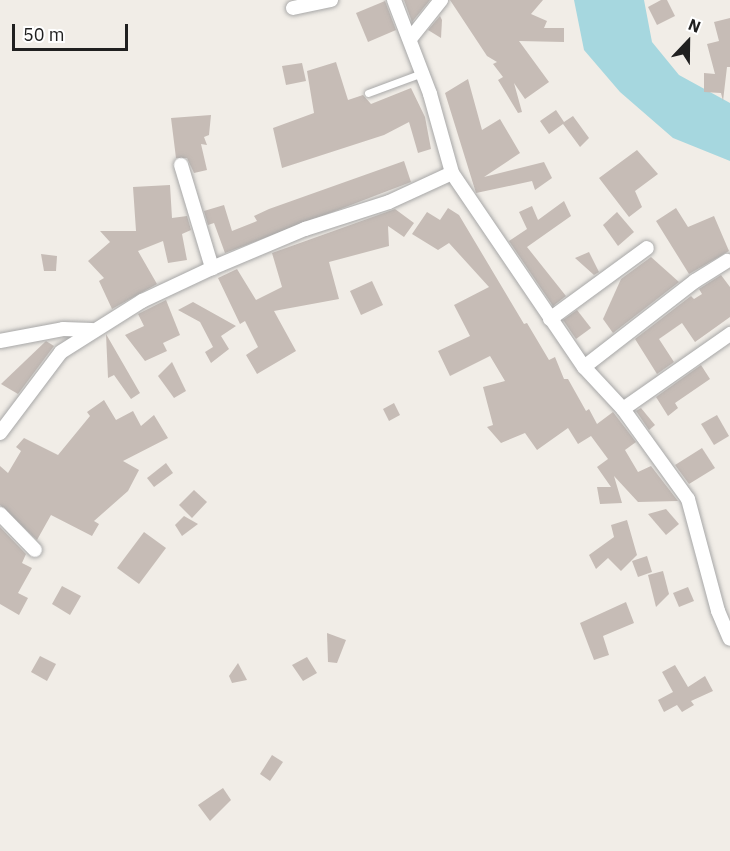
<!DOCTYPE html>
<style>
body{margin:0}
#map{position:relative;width:730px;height:851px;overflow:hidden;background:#f1ede7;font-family:"IBM Plex Sans",sans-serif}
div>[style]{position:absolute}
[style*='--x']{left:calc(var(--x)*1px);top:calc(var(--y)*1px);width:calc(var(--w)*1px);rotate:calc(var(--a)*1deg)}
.water>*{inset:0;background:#a6d7df}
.building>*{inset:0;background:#c6bcb6}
.roads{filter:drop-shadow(0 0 2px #a7a7a7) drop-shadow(0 0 2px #a7a7a7)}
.service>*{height:7px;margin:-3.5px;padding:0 3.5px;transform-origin:3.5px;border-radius:3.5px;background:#fff}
.minor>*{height:14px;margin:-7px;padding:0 7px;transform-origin:7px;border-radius:7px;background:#fff}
span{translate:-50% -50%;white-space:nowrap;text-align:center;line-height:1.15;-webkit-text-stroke:4.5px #fff;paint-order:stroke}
.north{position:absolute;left:658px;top:12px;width:60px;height:60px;-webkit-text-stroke:4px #fff;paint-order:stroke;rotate:22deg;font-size:16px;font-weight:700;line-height:24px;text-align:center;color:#202020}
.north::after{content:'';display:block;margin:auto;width:21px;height:27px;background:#202020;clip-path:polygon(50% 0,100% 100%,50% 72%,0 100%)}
.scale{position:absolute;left:12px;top:24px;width:116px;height:27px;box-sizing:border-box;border:3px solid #202020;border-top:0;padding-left:8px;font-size:18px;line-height:21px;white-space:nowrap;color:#202020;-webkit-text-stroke:4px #fff;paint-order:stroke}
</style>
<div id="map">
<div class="water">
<div style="clip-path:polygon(574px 0,644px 0,652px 42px,679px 75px,730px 103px,730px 161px,673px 138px,620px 92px,584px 50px)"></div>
</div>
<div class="building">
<div style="clip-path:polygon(404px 0,430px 0,412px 22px)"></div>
<div style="clip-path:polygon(450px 0,543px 0,531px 14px,547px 21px,544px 28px,564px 28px,564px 42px,519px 41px,549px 82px,525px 99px,514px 83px,522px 112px,518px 113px,498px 80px,503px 77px,493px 64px,497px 62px,487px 56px)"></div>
<div style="clip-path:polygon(661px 0,667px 0,675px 16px,657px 25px,648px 7px)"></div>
<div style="clip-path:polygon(385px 1px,396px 30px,368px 42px,356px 13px)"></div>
<div style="clip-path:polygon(440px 16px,442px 20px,441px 38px,428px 30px)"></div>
<div style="clip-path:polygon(730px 18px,730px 67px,727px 67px,723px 101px,721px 93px,704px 92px,704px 73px,715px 74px,707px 44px,719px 41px,714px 22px)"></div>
<div style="clip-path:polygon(336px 62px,348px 100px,363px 95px,371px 104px,411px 88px,425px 117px,431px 149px,418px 153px,409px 122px,384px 135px,282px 168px,273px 128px,314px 113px,307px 71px)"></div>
<div style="clip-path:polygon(302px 63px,306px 81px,286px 85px,282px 66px)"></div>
<div style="clip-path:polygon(468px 79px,482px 130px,500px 119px,520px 153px,484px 177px,544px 162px,552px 178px,535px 190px,532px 181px,476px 193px,445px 93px)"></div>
<div style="clip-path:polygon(556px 110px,564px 122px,573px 116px,589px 138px,580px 147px,563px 124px,549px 134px,540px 121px)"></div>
<div style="clip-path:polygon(211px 115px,209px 135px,204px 137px,207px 145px,201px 144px,207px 170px,194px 173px,187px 158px,176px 158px,171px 118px)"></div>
<div style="clip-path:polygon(637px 150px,658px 174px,635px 191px,642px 207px,629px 217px,599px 178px)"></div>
<div style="clip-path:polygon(404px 161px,411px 182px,225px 253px,214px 223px,208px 225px,204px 211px,224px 205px,232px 231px,257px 221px,254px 216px,269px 209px)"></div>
<div style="clip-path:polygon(170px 185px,172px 218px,187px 216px,191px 230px,182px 234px,187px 260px,168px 263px,163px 241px,138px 251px,157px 284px,112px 309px,99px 281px,104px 278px,88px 261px,110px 242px,100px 231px,136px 231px,133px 187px)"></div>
<div style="clip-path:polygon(564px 201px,571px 216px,527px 247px,566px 296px,553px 306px,509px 241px,527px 229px,519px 212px,532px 206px,538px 220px)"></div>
<div style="clip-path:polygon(448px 208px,459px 215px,524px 324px,527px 323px,549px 360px,555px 357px,564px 379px,568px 379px,586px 411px,589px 409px,597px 424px,613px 412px,636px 442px,625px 450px,638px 472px,651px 466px,678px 501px,638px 502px,614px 476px,622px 503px,600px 504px,597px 487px,611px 487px,597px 467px,608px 459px,591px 436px,578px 444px,568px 428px,537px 450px,525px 433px,501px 443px,487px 427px,493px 425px,483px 387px,505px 381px,490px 356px,450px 376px,438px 351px,470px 336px,454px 305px,489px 287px,449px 243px,438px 250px,412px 234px,427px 212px,440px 220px)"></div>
<div style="clip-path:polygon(676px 208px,688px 227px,714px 216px,729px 251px,689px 274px,656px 221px)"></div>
<div style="clip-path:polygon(395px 209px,414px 223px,404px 237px,388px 226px,389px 246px,329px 262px,339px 299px,274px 311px,296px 351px,257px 374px,246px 355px,258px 347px,245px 321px,240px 324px,218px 278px,237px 269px,256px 300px,282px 287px,272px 253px)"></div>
<div style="clip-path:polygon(617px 212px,634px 232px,618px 246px,603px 225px)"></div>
<div style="clip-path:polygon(589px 252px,599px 272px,594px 275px,575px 258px)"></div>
<div style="clip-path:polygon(41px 254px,57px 256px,56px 271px,44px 271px)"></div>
<div style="clip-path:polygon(651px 257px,679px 282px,613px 333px,603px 319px,621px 279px)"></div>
<div style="clip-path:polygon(721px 275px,730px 287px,730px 317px,695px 342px,682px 323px,659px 339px,674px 362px,657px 374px,635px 339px,691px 296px,694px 299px,702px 294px,699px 289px)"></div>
<div style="clip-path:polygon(372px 281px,383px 305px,361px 315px,350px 291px)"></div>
<div style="clip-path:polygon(166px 300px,180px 335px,163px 343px,167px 351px,145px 361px,125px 335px,144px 326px,138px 314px)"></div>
<div style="clip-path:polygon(193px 302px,236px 326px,221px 336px,229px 349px,211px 363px,205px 352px,213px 347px,200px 322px,178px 310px)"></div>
<div style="clip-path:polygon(577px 310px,591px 328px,576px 339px,563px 320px)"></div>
<div style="clip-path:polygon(106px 334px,140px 393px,131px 399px,114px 375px,108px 378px)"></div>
<div style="clip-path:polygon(46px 341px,54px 346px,18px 394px,1px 384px)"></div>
<div style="clip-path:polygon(172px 362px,186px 391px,174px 398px,158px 376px)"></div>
<div style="clip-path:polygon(701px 365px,710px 379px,675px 403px,678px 408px,668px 416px,656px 397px)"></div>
<div style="clip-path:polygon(104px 400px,116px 420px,133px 411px,141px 426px,154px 415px,168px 438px,123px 461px,139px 470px,128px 491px,94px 521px,99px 524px,92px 536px,51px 515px,37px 540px,0 505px,0 466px,8px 473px,21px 451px,16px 447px,24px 438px,58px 455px,90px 416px,87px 412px)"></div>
<div style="clip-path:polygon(394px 403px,400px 415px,389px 421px,383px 409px)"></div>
<div style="clip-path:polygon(641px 408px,655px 425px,649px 430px,636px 411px)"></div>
<div style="clip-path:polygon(717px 415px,729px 436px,714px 445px,701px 424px)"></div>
<div style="clip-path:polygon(702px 448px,715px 468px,689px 484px,675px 465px)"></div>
<div style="clip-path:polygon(166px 463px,173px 473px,154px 487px,147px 478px)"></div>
<div style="clip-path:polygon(194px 490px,207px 502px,192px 518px,179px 505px)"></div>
<div style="clip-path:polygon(666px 509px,679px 524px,666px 535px,648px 514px)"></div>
<div style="clip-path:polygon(184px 516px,198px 524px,182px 536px,175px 525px)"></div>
<div style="clip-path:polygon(627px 520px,637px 555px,621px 571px,608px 558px,596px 569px,589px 555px,614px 537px,611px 525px)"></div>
<div style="clip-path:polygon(0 527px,26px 554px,22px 563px,32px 568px,18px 593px,28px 598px,19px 615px,0 604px)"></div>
<div style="clip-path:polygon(144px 532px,166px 548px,139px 584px,117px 568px)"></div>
<div style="clip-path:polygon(647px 556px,652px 572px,638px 577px,632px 561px)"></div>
<div style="clip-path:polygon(663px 571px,669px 594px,656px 607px,648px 575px)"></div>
<div style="clip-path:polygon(62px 586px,81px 596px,70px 615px,52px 604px)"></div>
<div style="clip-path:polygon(688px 587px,694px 601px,679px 607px,673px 593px)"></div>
<div style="clip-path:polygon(626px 602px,634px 623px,603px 636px,609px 655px,594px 660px,580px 623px)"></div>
<div style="clip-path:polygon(327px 633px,346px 640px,337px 663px,328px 662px)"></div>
<div style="clip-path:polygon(40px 656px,56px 664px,47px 681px,31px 672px)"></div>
<div style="clip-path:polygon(307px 657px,317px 673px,303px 681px,292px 665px)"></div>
<div style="clip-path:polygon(238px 663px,247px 680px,232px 683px,229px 676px)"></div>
<div style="clip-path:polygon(675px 665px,688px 687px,705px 676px,713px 691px,691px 701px,694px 705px,682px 712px,677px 705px,664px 712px,658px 700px,673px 692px,662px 672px)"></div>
<div style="clip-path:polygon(272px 755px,283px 762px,270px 781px,260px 774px)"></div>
<div style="clip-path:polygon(223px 788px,231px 800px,210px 821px,198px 805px)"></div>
</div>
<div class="roads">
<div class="service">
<div style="--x:368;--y:93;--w:58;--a:-20.3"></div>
</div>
<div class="minor">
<div style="--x:394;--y:0;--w:101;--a:69"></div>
<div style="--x:430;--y:94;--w:82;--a:74.4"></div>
<div style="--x:452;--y:173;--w:235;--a:55.8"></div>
<div style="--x:584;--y:367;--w:57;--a:47.1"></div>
<div style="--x:623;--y:409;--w:111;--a:54.2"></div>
<div style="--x:688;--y:499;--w:116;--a:75"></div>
<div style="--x:718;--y:611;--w:30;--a:67"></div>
<div style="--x:293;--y:8;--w:39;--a:-12"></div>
<div style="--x:410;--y:39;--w:50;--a:-51.5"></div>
<div style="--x:181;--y:165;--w:108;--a:73.2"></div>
<div style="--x:550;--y:319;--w:120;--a:-36.2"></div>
<div style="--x:0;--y:341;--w:64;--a:-10.8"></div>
<div style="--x:63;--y:329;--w:29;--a:2"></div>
<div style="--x:584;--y:367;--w:140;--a:-37.8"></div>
<div style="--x:695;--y:281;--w:38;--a:-32"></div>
<div style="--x:623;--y:409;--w:131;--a:-35"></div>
<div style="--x:0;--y:433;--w:101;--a:-53"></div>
<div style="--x:61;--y:352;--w:96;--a:-32.2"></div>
<div style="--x:142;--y:301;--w:77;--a:-25.2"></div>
<div style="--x:212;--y:268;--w:101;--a:-22.8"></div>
<div style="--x:305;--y:229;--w:88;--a:-17.8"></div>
<div style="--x:389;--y:202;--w:69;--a:-24.7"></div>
<div style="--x:0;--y:514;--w:50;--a:45.8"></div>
</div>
</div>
<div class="north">N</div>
<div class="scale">50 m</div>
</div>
